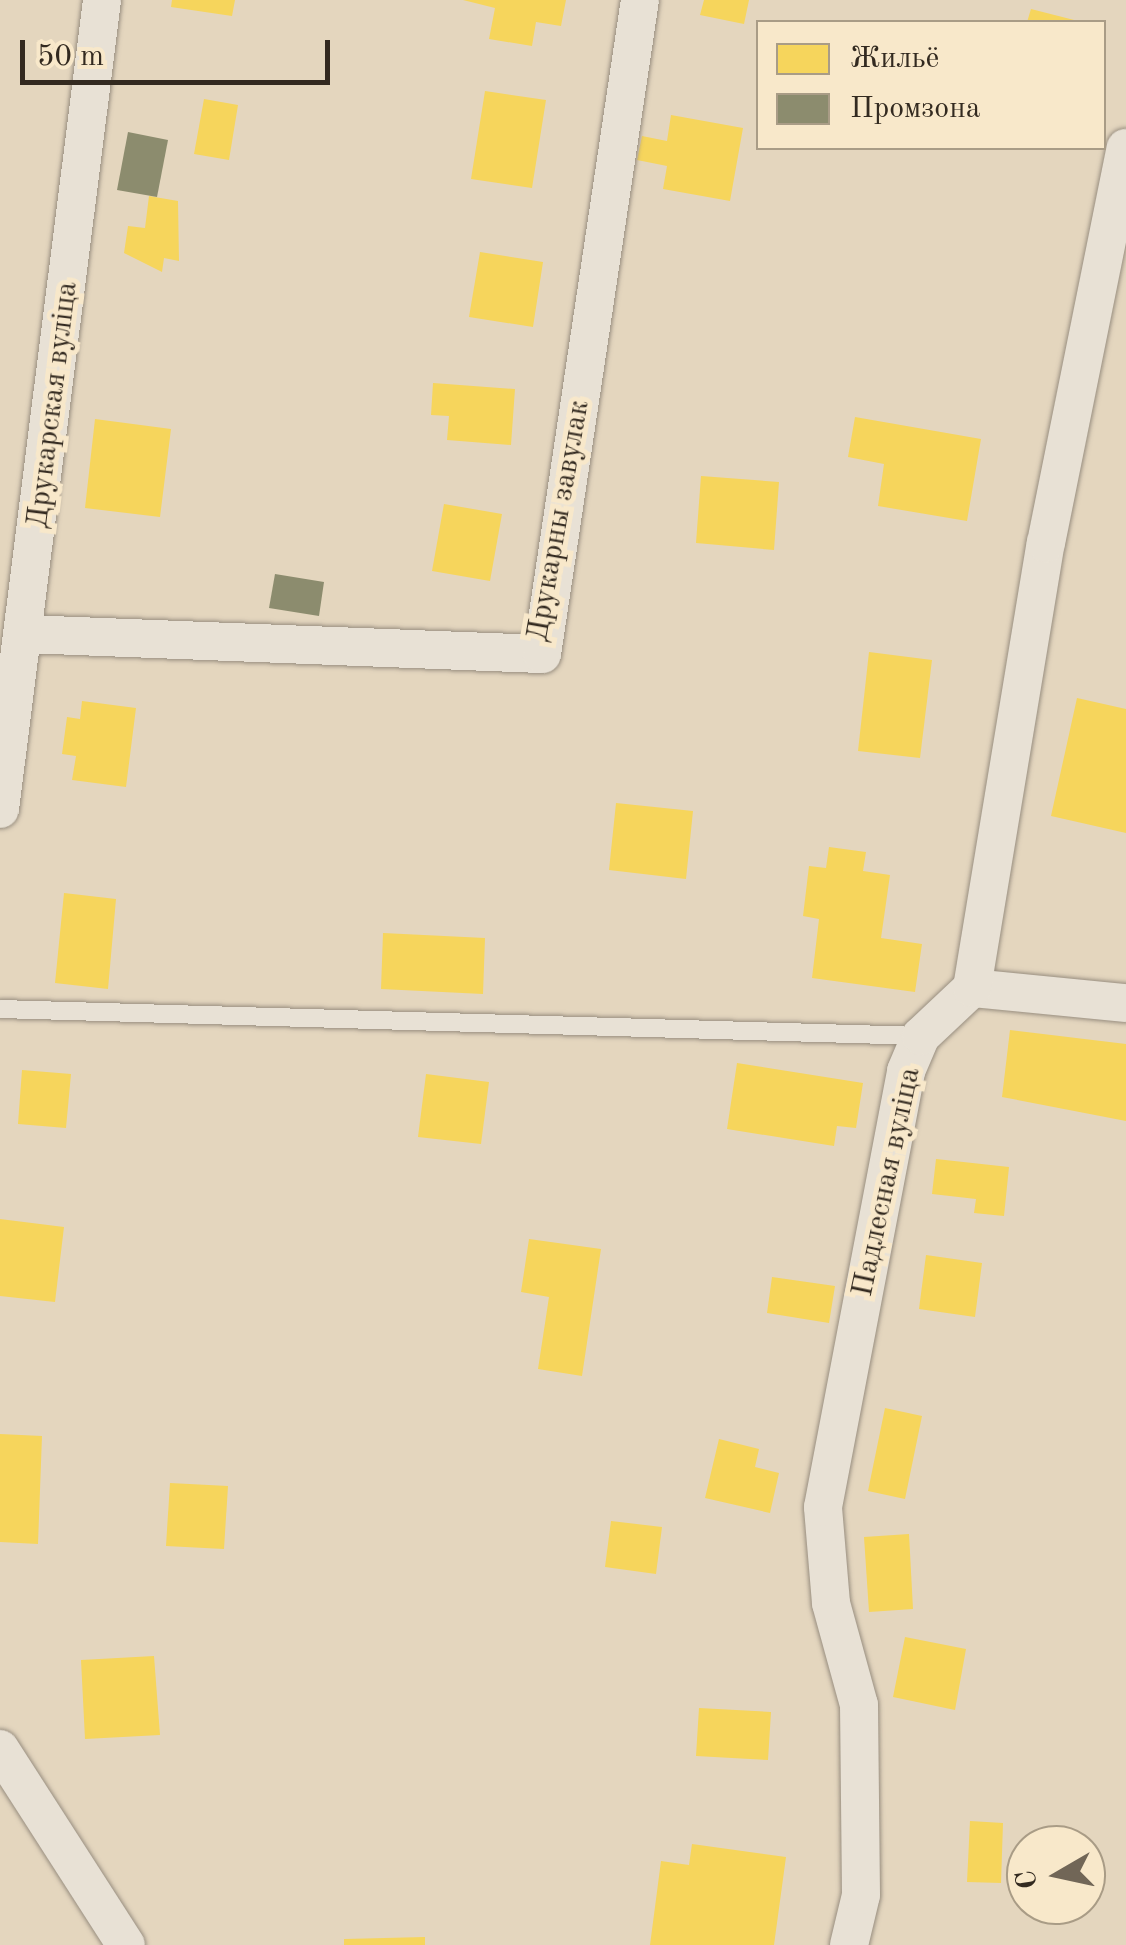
<!DOCTYPE html>
<meta charset="utf-8">
<style>
body{margin:0}
#map{position:relative;width:1126px;height:1945px;overflow:hidden;background:#e4d6be;font-family:"Old Standard TT",serif}
div>[style]{position:absolute}
[style*='--x']{left:calc(var(--x)*1px);top:calc(var(--y)*1px);width:calc(var(--w)*1px);rotate:calc(var(--a)*1deg)}
.homes>*{inset:0;background:#f6d55c}
.industry>*{inset:0;background:#8c8c6e}
.roads{filter:drop-shadow(0 0 2px #988e80) drop-shadow(0 0 2px #988e80)}
.service>*{height:18px;margin:-9px;padding:0 9px;transform-origin:9px;border-radius:9px;background:#e8e1d5}
.minor>*{height:38px;margin:-19px;padding:0 19px;transform-origin:19px;border-radius:19px;background:#e8e1d5}
span{translate:-50% -50%;white-space:nowrap;text-align:center;line-height:1.15;-webkit-text-stroke:10px #f8e8ca;paint-order:stroke}
.street-label{font-size:30px;color:#332a20}
.legend{position:absolute;left:756px;top:20px;width:350px;height:130px;box-sizing:border-box;background:#f8e8ca;border:2px solid #a99c86;margin:0;padding:12px 18px;list-style:none;font-size:30px;color:#332a20}
.legend li{display:flex;align-items:center;gap:20px;height:50px}
.legend b{width:50px;border:2px solid #a99c86}
.north{position:absolute;left:1006px;top:1825px;width:100px;height:100px;box-sizing:border-box;background:#f8e8ca;border:2px solid #a99c86;border-radius:50%;rotate:261deg;font-size:28px;font-weight:700;line-height:40px;text-align:center;color:#332a20}
.north::after{content:'';display:block;margin:auto;width:35px;height:45px;background:#716657;clip-path:polygon(50% 0,100% 100%,50% 72%,0 100%)}
.scale{position:absolute;left:20px;top:40px;width:310px;height:45px;box-sizing:border-box;border:5px solid #332a20;border-top:0;padding-left:12px;font-size:30px;line-height:35px;white-space:nowrap;color:#332a20;-webkit-text-stroke:8px #f8e8ca;paint-order:stroke}
</style>
<div id="map">
<div class="homes">
<div style="clip-path:polygon(172px 0,235px 0,232px 16px,171px 7px)"></div>
<div style="clip-path:polygon(463px 0,566px 0,561px 26px,536px 22px,532px 46px,489px 39px,495px 8px)"></div>
<div style="clip-path:polygon(704px 0,749px 0,744px 24px,700px 15px)"></div>
<div style="clip-path:polygon(1031px 9px,1078px 21px,1078px 22px,1027px 22px)"></div>
<div style="clip-path:polygon(485px 91px,546px 100px,532px 188px,471px 179px)"></div>
<div style="clip-path:polygon(204px 99px,238px 105px,229px 160px,194px 154px)"></div>
<div style="clip-path:polygon(671px 115px,743px 128px,730px 201px,663px 189px,667px 166px,637px 160px,642px 136px,667px 141px)"></div>
<div style="clip-path:polygon(149px 196px,178px 201px,179px 261px,164px 258px,162px 272px,124px 253px,128px 226px,145px 228px)"></div>
<div style="clip-path:polygon(480px 252px,543px 262px,533px 327px,469px 317px)"></div>
<div style="clip-path:polygon(433px 383px,515px 389px,511px 445px,447px 440px,449px 416px,431px 415px)"></div>
<div style="clip-path:polygon(855px 417px,981px 439px,967px 521px,878px 506px,884px 464px,848px 457px)"></div>
<div style="clip-path:polygon(95px 419px,171px 429px,160px 517px,85px 508px)"></div>
<div style="clip-path:polygon(701px 476px,779px 482px,774px 550px,696px 543px)"></div>
<div style="clip-path:polygon(444px 504px,502px 514px,490px 581px,432px 571px)"></div>
<div style="clip-path:polygon(869px 652px,932px 660px,920px 758px,858px 751px)"></div>
<div style="clip-path:polygon(1077px 698px,1126px 709px,1126px 833px,1051px 816px)"></div>
<div style="clip-path:polygon(82px 701px,136px 708px,126px 787px,72px 780px,76px 756px,62px 754px,67px 717px,80px 719px)"></div>
<div style="clip-path:polygon(616px 803px,693px 811px,686px 879px,609px 870px)"></div>
<div style="clip-path:polygon(829px 847px,866px 852px,863px 871px,890px 875px,881px 938px,922px 944px,915px 992px,812px 978px,819px 919px,803px 916px,809px 866px,826px 868px)"></div>
<div style="clip-path:polygon(64px 893px,116px 899px,108px 989px,55px 983px)"></div>
<div style="clip-path:polygon(383px 933px,485px 938px,483px 994px,381px 989px)"></div>
<div style="clip-path:polygon(1010px 1030px,1126px 1044px,1126px 1121px,1002px 1097px)"></div>
<div style="clip-path:polygon(737px 1063px,863px 1083px,856px 1128px,837px 1126px,834px 1146px,727px 1129px)"></div>
<div style="clip-path:polygon(22px 1070px,71px 1074px,66px 1128px,18px 1124px)"></div>
<div style="clip-path:polygon(426px 1074px,489px 1082px,481px 1144px,418px 1137px)"></div>
<div style="clip-path:polygon(936px 1159px,1009px 1167px,1004px 1216px,974px 1213px,976px 1199px,932px 1194px)"></div>
<div style="clip-path:polygon(0 1219px,64px 1227px,55px 1302px,0 1296px)"></div>
<div style="clip-path:polygon(529px 1239px,601px 1249px,582px 1376px,538px 1369px,549px 1297px,521px 1292px)"></div>
<div style="clip-path:polygon(926px 1255px,982px 1263px,975px 1317px,919px 1309px)"></div>
<div style="clip-path:polygon(772px 1277px,835px 1286px,829px 1323px,767px 1313px)"></div>
<div style="clip-path:polygon(885px 1408px,922px 1416px,905px 1499px,868px 1491px)"></div>
<div style="clip-path:polygon(0 1434px,42px 1436px,38px 1544px,0 1542px)"></div>
<div style="clip-path:polygon(719px 1439px,759px 1449px,755px 1467px,779px 1473px,770px 1513px,705px 1498px)"></div>
<div style="clip-path:polygon(170px 1483px,228px 1486px,224px 1549px,166px 1546px)"></div>
<div style="clip-path:polygon(611px 1521px,662px 1527px,656px 1574px,605px 1567px)"></div>
<div style="clip-path:polygon(909px 1534px,913px 1609px,869px 1612px,864px 1537px)"></div>
<div style="clip-path:polygon(905px 1637px,966px 1649px,955px 1710px,893px 1697px)"></div>
<div style="clip-path:polygon(154px 1656px,160px 1735px,85px 1739px,81px 1660px)"></div>
<div style="clip-path:polygon(699px 1708px,771px 1712px,768px 1760px,696px 1756px)"></div>
<div style="clip-path:polygon(970px 1821px,1003px 1823px,1001px 1883px,967px 1882px)"></div>
<div style="clip-path:polygon(692px 1844px,786px 1857px,774px 1945px,650px 1945px,661px 1861px,689px 1865px)"></div>
<div style="clip-path:polygon(425px 1937px,425px 1945px,344px 1945px,344px 1939px)"></div>
</div>
<div class="industry">
<div style="clip-path:polygon(128px 132px,168px 140px,157px 197px,117px 190px)"></div>
<div style="clip-path:polygon(275px 574px,324px 582px,319px 616px,269px 608px)"></div>
</div>
<div class="roads">
<div class="service">
<div style="--x:0;--y:1009;--w:921;--a:1.68"></div>
</div>
<div class="minor">
<div style="--x:25;--y:634;--w:517;--a:2.22"></div>
<div style="--x:542;--y:654;--w:661;--a:-81.48"></div>
<div style="--x:0;--y:809;--w:815;--a:-82.81"></div>
<div style="--x:972;--y:988;--w:155;--a:5.6"></div>
<div style="--x:0;--y:1749;--w:233;--a:57.3"></div>
<div style="--x:849;--y:1945;--w:51;--a:-76.5"></div>
<div style="--x:861;--y:1895;--w:190;--a:-90.6"></div>
<div style="--x:859;--y:1705;--w:106;--a:-105.4"></div>
<div style="--x:831;--y:1603;--w:96;--a:-94.8"></div>
<div style="--x:823;--y:1507;--w:444;--a:-79.2"></div>
<div style="--x:906;--y:1071;--w:38;--a:-67"></div>
<div style="--x:921;--y:1036;--w:70;--a:-43.3"></div>
<div style="--x:972;--y:988;--w:451;--a:-80.6"></div>
<div style="--x:1046;--y:543;--w:403;--a:-78.6"></div>
</div>
</div>
<div class="street-label">
<span style="left:53px;top:405px;rotate:-83deg">Друкарская вуліца</span>
<span style="left:559px;top:521px;rotate:-80deg">Друкарны завулак</span>
<span style="left:887px;top:1182px;rotate:-78deg">Падлесная вуліца</span>
</div>
<ul class="legend">
<li><b style="height:28px;background:#f6d55c"></b>Жильё</li>
<li><b style="height:28px;background:#8c8c6e"></b>Промзона</li>
</ul>
<div class="north">С</div>
<div class="scale">50 m</div>
</div>
